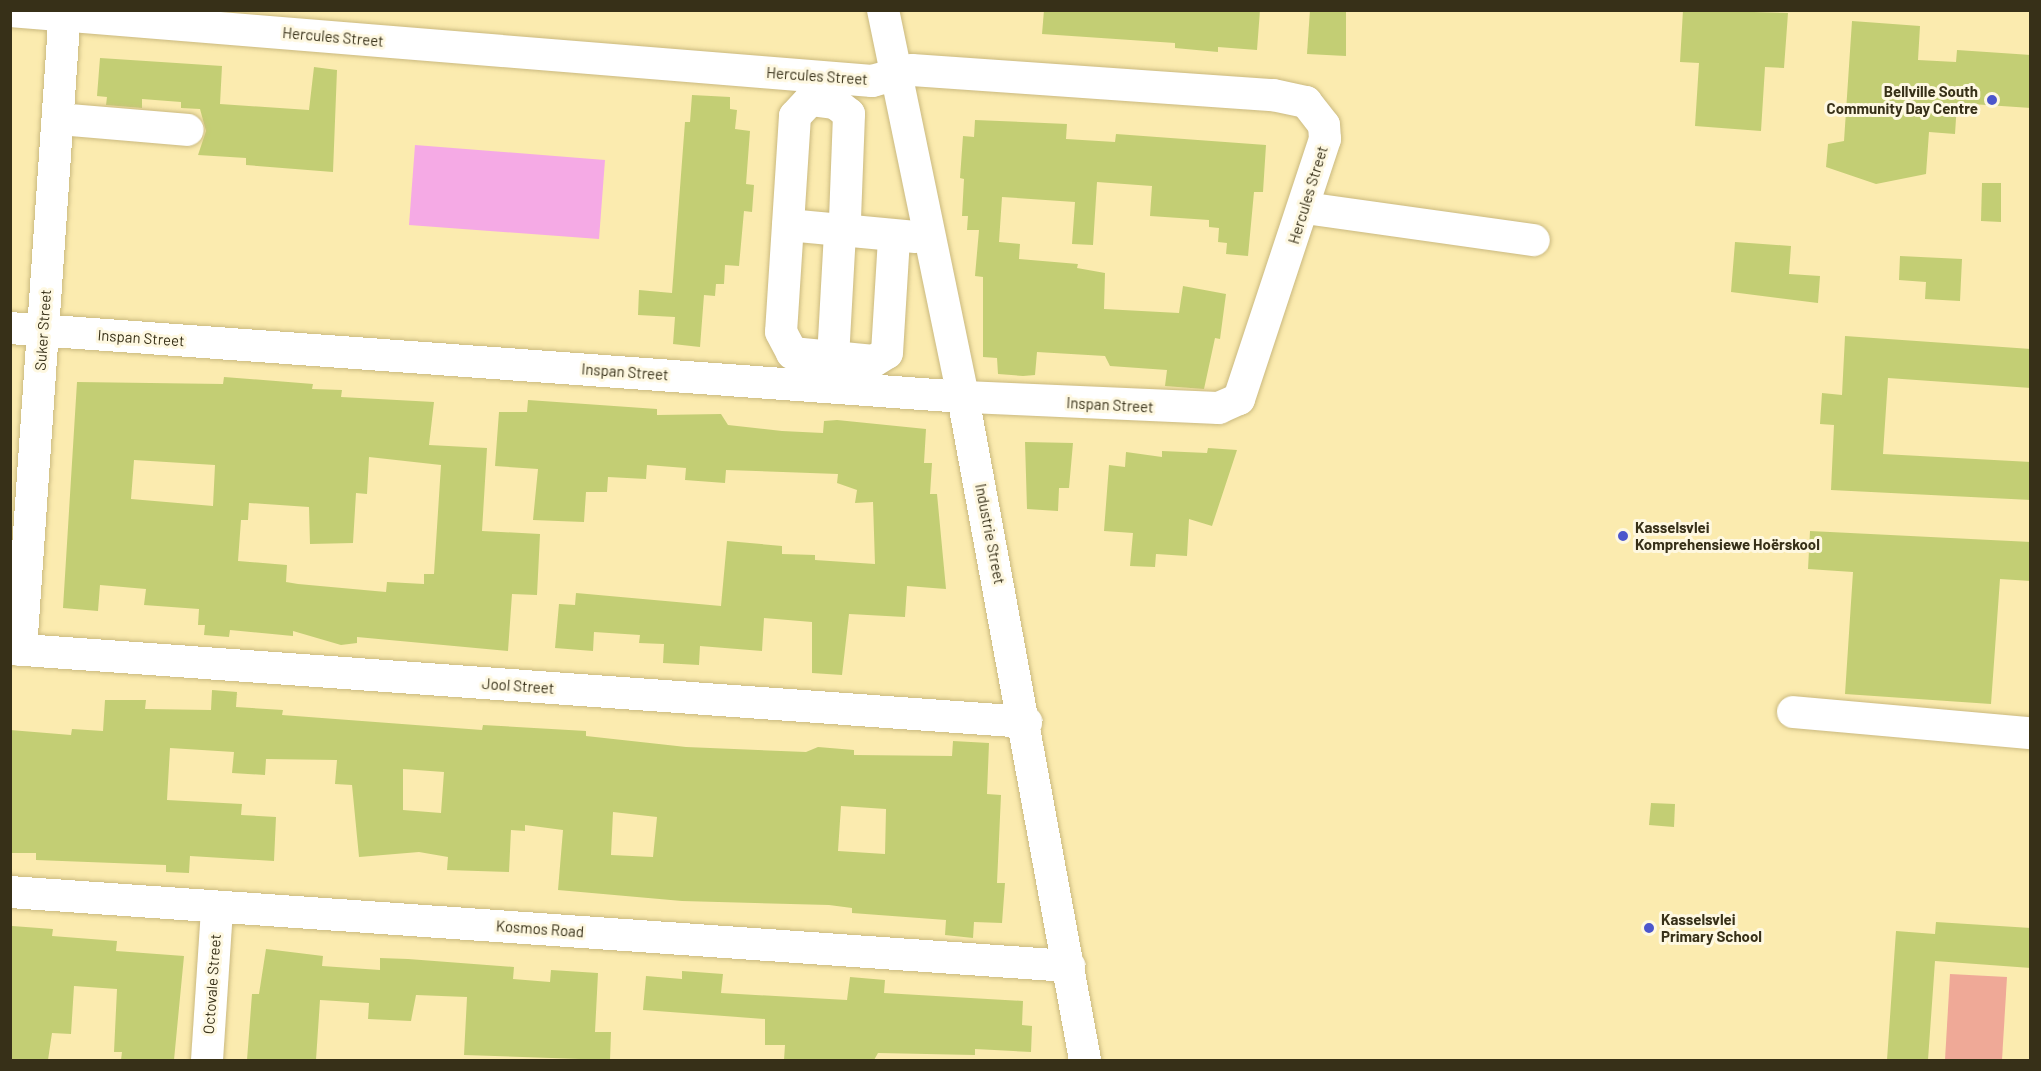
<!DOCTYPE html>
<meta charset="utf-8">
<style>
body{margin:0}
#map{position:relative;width:2041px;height:1071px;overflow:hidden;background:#fbebaf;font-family:Barlow,sans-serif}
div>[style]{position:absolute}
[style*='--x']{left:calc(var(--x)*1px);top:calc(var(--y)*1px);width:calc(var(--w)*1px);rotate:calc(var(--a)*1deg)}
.green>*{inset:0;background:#efa997}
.water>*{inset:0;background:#f5aae5}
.building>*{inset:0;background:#c3ce74}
.roads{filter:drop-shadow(0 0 2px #cab97f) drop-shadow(0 0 2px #cab97f)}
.minor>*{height:32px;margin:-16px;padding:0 16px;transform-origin:16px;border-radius:16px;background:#fff}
.dots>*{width:16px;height:16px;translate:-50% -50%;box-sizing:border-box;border:3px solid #fef8e1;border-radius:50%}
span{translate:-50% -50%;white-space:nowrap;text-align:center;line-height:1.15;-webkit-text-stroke:6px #fef8e1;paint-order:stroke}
.street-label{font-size:15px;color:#373018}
.poi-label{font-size:15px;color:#373018;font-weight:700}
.right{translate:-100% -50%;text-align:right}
.left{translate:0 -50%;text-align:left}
.frame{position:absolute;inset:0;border:12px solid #373018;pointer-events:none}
</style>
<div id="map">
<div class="green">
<div style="clip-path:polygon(1950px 974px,2007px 977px,2002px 1060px,1945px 1060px)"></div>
</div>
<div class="water">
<div style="clip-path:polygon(415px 145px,605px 160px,599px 239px,409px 225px)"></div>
</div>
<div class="building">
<div style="clip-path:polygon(1044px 10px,1260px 10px,1257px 50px,1218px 47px,1218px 52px,1175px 48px,1175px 43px,1042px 34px)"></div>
<div style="clip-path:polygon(1310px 10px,1346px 10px,1346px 56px,1307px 54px)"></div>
<div style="clip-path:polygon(1683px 10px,1788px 13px,1784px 68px,1765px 67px,1761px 131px,1695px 126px,1699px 63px,1680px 62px)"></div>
<div style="clip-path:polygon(1852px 21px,1920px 26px,1918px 60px,1956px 62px,1957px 50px,2031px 55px,2031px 108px,1957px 103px,1955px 134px,1929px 132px,1926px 174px,1876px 184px,1826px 167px,1828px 144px,1844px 141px)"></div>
<div style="clip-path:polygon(100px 58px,222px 66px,220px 104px,309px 110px,314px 67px,337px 70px,333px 172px,246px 165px,246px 158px,198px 155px,206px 131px,200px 109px,181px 108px,181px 102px,142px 99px,142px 108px,106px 105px,107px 97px,97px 96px)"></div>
<div style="clip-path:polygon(692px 95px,730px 97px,730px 109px,737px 110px,735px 129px,750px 131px,746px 184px,754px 185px,752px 212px,744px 211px,739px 266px,725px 265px,724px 284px,716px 284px,715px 296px,704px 295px,700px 347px,673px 344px,675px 317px,638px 315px,639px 290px,672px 293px,685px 122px,690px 122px)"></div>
<div style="clip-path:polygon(975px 120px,1067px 124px,1066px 139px,1115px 142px,1116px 134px,1266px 145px,1263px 192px,1254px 192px,1248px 256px,1226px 254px,1227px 243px,1218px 242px,1219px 228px,1209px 227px,1209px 220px,1150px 216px,1152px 186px,1097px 182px,1093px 245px,1072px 244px,1075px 202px,1002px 197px,999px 242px,1020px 244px,1019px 259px,1078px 264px,1077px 268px,1105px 273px,1104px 309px,1179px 313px,1183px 286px,1226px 294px,1220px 339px,1215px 338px,1204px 389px,1165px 386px,1167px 370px,1110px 366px,1105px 356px,1037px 352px,1035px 375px,1023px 376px,998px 374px,997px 358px,983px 357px,983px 277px,975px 276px,979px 230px,967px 230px,968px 216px,962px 216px,964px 179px,960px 178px,963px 136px,974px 137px)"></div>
<div style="clip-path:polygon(1982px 183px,2001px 183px,2001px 222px,1981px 221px)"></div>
<div style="clip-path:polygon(1735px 242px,1791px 246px,1789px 274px,1820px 276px,1818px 303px,1731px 292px)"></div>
<div style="clip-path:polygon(1900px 256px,1962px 259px,1960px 301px,1925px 299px,1926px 282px,1899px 280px)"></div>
<div style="clip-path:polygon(1845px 336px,2031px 349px,2031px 388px,1888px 378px,1883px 454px,2031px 462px,2031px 500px,1831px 490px,1834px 425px,1820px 424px,1822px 393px,1842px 395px)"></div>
<div style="clip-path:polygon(evenodd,224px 377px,313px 384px,312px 389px,342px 390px,341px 397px,434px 402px,429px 445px,487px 448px,482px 531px,540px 534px,537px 595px,512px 594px,508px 651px,357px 637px,357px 643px,341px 645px,293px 631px,293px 636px,230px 630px,229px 637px,204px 635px,205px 625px,198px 625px,199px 609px,144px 605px,146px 589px,100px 585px,98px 611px,63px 608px,77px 382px,223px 384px,224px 377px,369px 457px,441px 465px,434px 574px,424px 574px,424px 584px,387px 582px,386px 592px,298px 584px,286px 582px,287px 565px,238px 561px,241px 520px,248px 520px,249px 503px,309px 507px,310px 544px,353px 543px,356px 493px,367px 494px,369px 457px,224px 377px,134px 460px,215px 465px,213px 506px,131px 499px,134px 460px)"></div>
<div style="clip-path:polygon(528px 400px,657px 409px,657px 415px,721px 414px,728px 425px,782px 431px,823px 433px,824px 421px,837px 420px,926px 429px,924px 463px,932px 463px,930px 494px,937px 494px,946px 589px,907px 586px,905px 617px,849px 614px,842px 675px,812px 673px,812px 622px,764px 618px,762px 651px,700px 646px,699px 665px,663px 663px,664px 644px,639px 643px,640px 635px,594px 632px,593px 651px,555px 648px,559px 604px,575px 605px,576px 593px,721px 606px,727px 541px,782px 546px,782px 554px,815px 555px,815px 560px,875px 564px,873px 502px,855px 503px,857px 490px,837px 483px,838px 474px,726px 470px,725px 483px,685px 480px,686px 468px,647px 465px,646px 479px,608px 477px,607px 492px,586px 492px,584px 522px,533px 520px,538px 469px,495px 466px,499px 412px,527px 412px)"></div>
<div style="clip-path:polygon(1025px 442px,1073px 443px,1069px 488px,1059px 488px,1058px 511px,1027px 509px)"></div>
<div style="clip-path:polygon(1208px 448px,1237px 450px,1212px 526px,1189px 519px,1187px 556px,1156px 554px,1155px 567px,1130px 566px,1133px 533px,1104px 531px,1109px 465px,1125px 467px,1126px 452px,1162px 457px,1162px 451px,1207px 453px)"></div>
<div style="clip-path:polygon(1810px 531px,2031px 542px,2031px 581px,2000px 579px,1991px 704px,1845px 694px,1853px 572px,1808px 569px)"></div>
<div style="clip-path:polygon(evenodd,212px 690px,237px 692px,236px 707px,283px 710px,282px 715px,482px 730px,483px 725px,586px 731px,586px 736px,686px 747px,806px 752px,818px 747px,854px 750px,854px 755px,952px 756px,953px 741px,989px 743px,987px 794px,1001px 795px,997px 883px,1005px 883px,1002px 923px,974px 922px,973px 938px,945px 935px,946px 920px,852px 913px,852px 908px,829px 905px,682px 901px,558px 890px,563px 830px,525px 825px,525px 831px,511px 830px,509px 872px,447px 870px,448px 857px,419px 852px,359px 857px,352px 785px,335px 784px,337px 760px,266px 759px,265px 775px,232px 773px,234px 752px,170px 748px,167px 800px,242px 804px,241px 815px,276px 817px,274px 861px,190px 856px,189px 873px,166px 872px,166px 865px,36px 860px,36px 853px,10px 853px,10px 730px,71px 735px,72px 729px,103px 731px,105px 700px,146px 700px,145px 709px,211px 710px,212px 690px,403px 769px,444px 772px,441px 813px,403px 810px,403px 769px,212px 690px,841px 806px,886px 809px,885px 854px,838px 851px,841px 806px,212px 690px,613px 812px,657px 817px,653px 857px,611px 855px,613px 812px)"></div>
<div style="clip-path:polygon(1651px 803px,1675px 804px,1674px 827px,1649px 825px)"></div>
<div style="clip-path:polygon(1936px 922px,2031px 928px,2031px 968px,1935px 961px,1928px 1060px,1887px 1060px,1896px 931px,1935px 934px)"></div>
<div style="clip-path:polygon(12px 926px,53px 929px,52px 936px,117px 941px,116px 951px,184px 956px,174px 1060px,121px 1060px,122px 1052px,114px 1052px,117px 989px,74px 986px,71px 1034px,52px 1033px,48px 1060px,10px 1060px)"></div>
<div style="clip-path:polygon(266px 949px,323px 956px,322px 966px,380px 970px,380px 958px,408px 959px,514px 967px,513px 979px,550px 982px,551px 970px,598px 973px,595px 1032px,611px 1032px,610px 1060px,464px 1055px,467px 997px,416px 995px,411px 1021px,368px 1019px,369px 1003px,320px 1000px,316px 1060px,247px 1060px,252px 994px,259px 994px)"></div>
<div style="clip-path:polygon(682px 971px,723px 974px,721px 993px,847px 1000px,850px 977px,885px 980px,884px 993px,1023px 1001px,1022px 1025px,1032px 1026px,1031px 1052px,975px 1049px,975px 1055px,878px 1053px,874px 1060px,784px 1060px,785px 1045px,765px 1045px,765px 1019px,643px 1010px,646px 976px,682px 979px)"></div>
</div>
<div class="roads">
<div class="minor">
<div style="--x:883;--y:10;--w:395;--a:78.3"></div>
<div style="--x:963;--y:397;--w:674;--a:79.57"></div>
<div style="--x:10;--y:11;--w:865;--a:4.64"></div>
<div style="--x:872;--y:81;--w:41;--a:-15.4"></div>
<div style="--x:912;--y:70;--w:362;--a:4"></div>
<div style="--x:1273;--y:95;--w:34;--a:12"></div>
<div style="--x:1306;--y:102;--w:29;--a:52"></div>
<div style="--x:1324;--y:125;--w:14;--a:86"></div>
<div style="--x:1325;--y:139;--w:274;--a:108.3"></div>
<div style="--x:1239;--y:399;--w:22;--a:156"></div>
<div style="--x:1219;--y:408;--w:256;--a:-177.5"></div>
<div style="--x:963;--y:397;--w:955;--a:-175.86"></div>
<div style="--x:58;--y:119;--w:130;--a:4.8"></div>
<div style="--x:1305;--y:208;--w:231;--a:8"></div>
<div style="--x:845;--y:219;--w:105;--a:-87.8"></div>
<div style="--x:849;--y:114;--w:18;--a:-142"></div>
<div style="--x:835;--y:103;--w:25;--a:-173"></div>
<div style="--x:810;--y:100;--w:22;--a:133"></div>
<div style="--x:795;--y:116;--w:216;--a:93.7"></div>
<div style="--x:781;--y:332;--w:24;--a:62"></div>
<div style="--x:792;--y:353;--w:82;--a:5.6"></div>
<div style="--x:874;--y:361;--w:15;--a:-32"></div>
<div style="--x:887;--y:353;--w:116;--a:-86.5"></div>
<div style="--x:788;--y:225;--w:128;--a:5.4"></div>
<div style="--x:833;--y:358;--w:126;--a:-86.8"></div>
<div style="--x:10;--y:649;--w:1019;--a:4.11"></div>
<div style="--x:21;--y:650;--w:642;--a:-86.07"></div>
<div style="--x:1793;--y:712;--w:238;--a:5.1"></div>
<div style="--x:10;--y:892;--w:1062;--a:4"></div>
<div style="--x:207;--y:1060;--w:152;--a:-86.2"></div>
</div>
</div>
<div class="dots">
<div style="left:1992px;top:100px;background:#4c56cc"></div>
<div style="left:1623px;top:536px;background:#4c56cc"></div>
<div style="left:1649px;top:928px;background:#4c56cc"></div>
</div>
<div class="street-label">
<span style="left:333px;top:37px;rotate:5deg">Hercules Street</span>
<span style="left:817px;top:76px;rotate:4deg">Hercules Street</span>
<span style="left:1308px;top:195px;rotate:-73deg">Hercules Street</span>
<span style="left:43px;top:330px;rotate:-86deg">Suker Street</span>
<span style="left:141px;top:338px;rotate:4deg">Inspan Street</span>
<span style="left:625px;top:372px;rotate:4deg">Inspan Street</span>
<span style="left:1110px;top:405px;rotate:3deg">Inspan Street</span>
<span style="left:990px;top:534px;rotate:79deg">Industrie Street</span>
<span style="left:518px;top:686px;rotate:4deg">Jool Street</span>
<span style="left:540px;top:929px;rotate:4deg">Kosmos Road</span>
<span style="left:212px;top:984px;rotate:-86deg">Octovale Street</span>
</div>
<div class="poi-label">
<span class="right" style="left:1978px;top:100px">Bellville South<br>Community Day Centre</span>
<span class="left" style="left:1635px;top:536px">Kasselsvlei<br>Komprehensiewe Hoërskool</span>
<span class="left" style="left:1661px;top:928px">Kasselsvlei<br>Primary School</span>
</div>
<div class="frame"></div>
</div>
